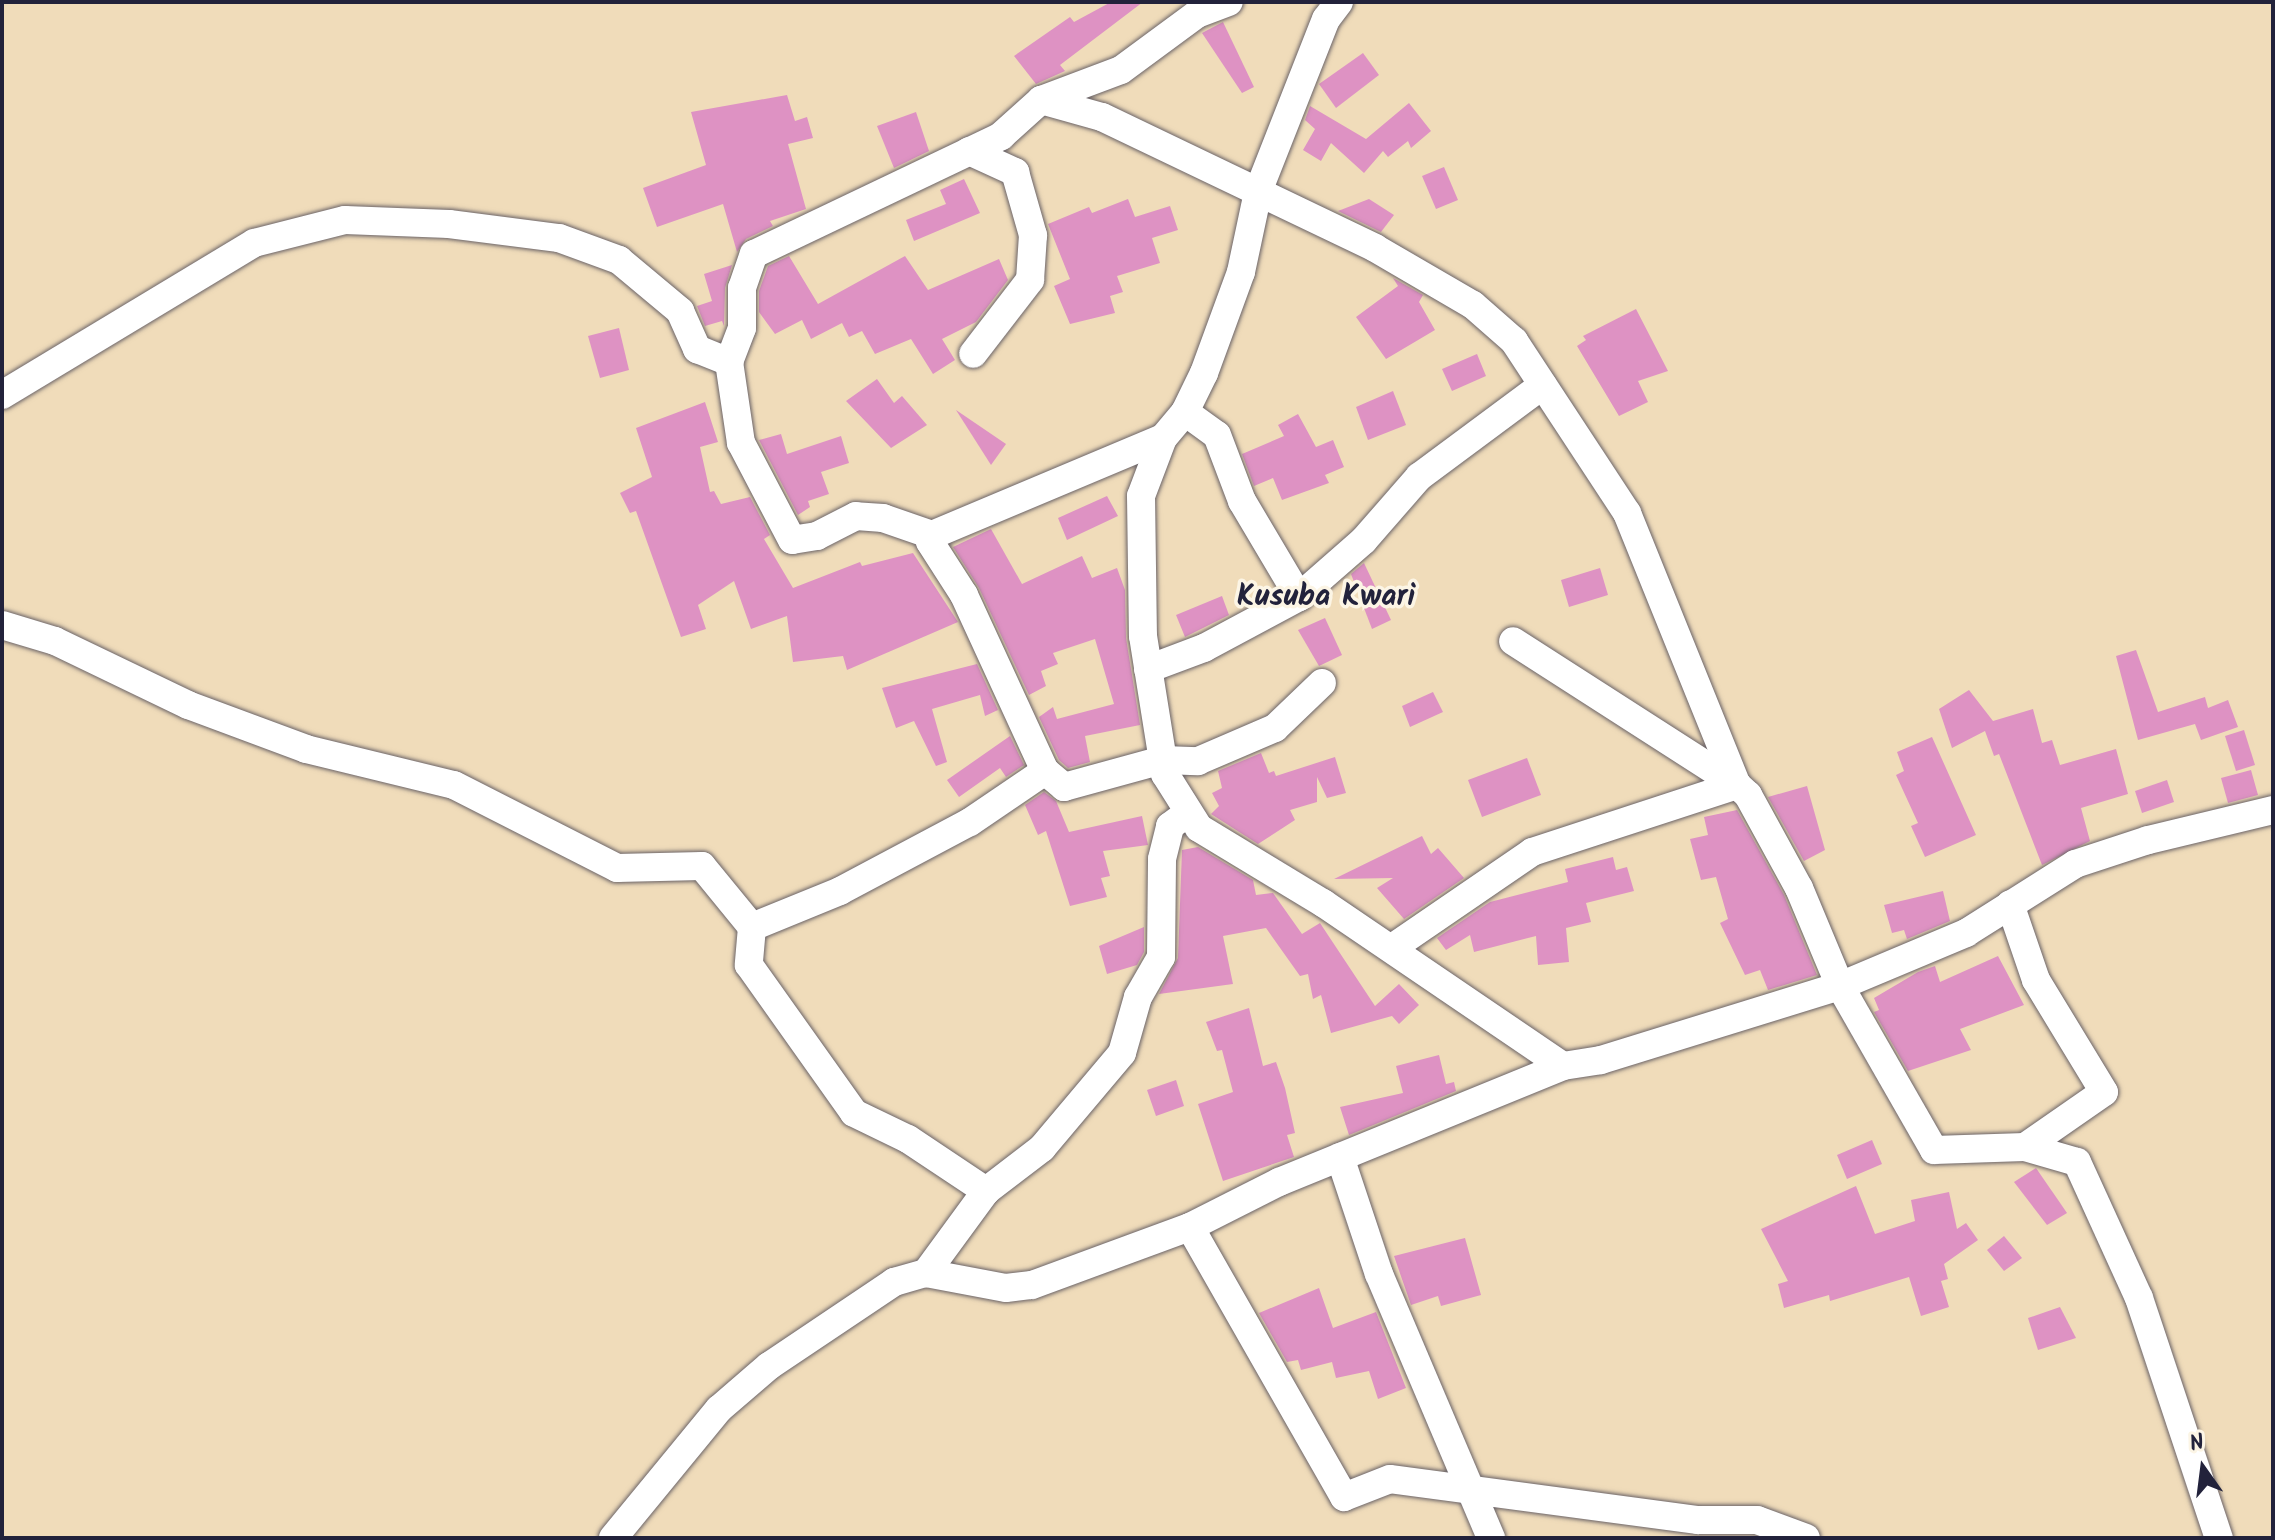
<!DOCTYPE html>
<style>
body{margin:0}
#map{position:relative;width:2275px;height:1540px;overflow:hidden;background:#f0dcba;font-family:Kalam,sans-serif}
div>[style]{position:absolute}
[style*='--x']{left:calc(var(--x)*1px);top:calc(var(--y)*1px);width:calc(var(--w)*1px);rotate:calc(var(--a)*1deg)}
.building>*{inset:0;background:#de92c3}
.roads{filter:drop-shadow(0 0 2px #6a6367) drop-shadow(0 0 2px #6a6367)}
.minor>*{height:28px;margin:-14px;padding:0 14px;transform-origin:14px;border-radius:14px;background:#fff}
span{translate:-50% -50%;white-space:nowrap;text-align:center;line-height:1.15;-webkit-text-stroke:7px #fcf5e5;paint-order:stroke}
.quarter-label{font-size:30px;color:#22223b;font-weight:700}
.frame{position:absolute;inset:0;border:4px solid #22223b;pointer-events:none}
.north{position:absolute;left:2163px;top:1428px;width:80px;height:80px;-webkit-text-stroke:6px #fcf5e5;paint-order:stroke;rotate:346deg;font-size:22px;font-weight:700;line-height:32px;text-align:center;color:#22223b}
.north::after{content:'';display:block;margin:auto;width:28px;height:36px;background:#22223b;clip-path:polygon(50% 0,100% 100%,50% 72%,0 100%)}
</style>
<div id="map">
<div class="building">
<div style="clip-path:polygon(1111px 2px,1143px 2px,1060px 65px,1065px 71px,1036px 84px,1014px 56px,1070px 17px,1074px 22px)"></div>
<div style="clip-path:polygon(1223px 22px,1254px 87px,1242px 93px,1202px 33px)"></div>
<div style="clip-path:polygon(1363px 53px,1379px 75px,1336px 108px,1319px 84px)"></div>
<div style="clip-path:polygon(787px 95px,795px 121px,807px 117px,813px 138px,788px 144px,806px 209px,770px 221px,773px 226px,746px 239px,737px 252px,723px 204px,657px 227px,643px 188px,706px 165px,691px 112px)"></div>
<div style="clip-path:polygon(1409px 103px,1431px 131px,1411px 148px,1408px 141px,1388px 157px,1383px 151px,1364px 173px,1331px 143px,1321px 161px,1303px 150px,1315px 129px,1305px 120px,1310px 106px,1366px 139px)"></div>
<div style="clip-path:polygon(916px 112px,929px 151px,894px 168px,877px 126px)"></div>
<div style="clip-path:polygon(1444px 167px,1458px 200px,1436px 209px,1422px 176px)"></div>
<div style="clip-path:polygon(964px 179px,980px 213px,914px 241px,906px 220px,946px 204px,940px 190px)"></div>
<div style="clip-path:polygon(1128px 199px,1135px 217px,1170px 206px,1178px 230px,1152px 238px,1160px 263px,1117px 276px,1123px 292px,1110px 296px,1115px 313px,1070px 324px,1054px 286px,1070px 279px,1048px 224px,1089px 207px,1092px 213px)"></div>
<div style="clip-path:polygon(1369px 199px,1394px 215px,1381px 232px,1338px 211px)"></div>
<div style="clip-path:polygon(789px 256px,818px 304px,905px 256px,928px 290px,999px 259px,1008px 280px,976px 322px,942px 339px,955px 360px,933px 374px,911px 339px,875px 354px,862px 331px,849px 337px,842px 323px,811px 339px,802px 320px,775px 334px,759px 312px,759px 291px,768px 266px)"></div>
<div style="clip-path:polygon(732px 265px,725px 288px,724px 326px,722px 321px,705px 326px,697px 306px,712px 301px,704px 274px)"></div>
<div style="clip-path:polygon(1393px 278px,1423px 295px,1419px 302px,1435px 330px,1386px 359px,1356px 317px,1398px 286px)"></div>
<div style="clip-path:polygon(1636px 309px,1668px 371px,1638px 381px,1648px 402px,1619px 416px,1577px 346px,1586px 340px,1583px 336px)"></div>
<div style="clip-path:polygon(619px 328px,629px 370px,600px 378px,588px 336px)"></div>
<div style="clip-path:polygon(1477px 354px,1486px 376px,1452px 391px,1442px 369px)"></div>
<div style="clip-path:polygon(877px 379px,894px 403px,902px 396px,927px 425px,891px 448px,846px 401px)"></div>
<div style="clip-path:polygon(1393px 391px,1406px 425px,1368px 440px,1356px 407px)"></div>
<div style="clip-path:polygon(705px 402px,718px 442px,700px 447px,710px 492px,714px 491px,721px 504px,750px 497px,770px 535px,764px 539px,793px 588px,860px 562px,862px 566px,913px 553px,958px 622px,847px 670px,843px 656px,793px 662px,787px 616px,751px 629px,734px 581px,698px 605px,706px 629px,681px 637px,636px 511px,630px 513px,620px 493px,652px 477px,636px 428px)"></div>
<div style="clip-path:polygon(956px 410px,1006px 444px,991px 465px)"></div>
<div style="clip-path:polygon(1298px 414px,1316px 447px,1333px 440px,1344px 467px,1325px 475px,1329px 483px,1282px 500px,1273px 478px,1254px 486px,1242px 454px,1284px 436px,1278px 425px)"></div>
<div style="clip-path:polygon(781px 434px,787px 454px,841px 436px,849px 463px,821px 472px,829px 494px,808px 501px,810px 507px,798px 515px,759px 440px)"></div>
<div style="clip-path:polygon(1107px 496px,1118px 516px,1067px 540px,1058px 518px)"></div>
<div style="clip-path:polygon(991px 529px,1022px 584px,1082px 556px,1092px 578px,1117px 568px,1125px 590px,1126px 638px,1140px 725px,1085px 736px,1090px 762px,1068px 768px,1059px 760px,1039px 717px,1053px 707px,1057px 719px,1114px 704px,1095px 639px,1053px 653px,1058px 664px,1041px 671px,1046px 686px,1029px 695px,979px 588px,953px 547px)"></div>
<div style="clip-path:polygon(1364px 563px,1391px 620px,1372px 629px,1351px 574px)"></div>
<div style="clip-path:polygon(1600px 568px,1608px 595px,1569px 607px,1561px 580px)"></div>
<div style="clip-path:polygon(1222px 596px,1229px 615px,1185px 637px,1176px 615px)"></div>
<div style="clip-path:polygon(1325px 618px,1342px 655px,1319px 666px,1298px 630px)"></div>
<div style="clip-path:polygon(2136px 650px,2158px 712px,2205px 697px,2208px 708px,2228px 700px,2238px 727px,2201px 740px,2195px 724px,2138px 740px,2116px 656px)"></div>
<div style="clip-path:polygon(977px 664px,998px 710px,985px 716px,980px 695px,932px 709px,947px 762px,936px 766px,914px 721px,896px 728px,882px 688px)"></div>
<div style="clip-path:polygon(1969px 690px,1993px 721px,2033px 709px,2042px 743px,2052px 740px,2060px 765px,2116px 749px,2128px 794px,2081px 808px,2090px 841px,2042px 865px,1999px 754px,1994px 756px,1985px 731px,1952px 748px,1939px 709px)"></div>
<div style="clip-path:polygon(1433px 692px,1443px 712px,1410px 727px,1402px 706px)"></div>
<div style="clip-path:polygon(2244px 730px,2255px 765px,2236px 771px,2225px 736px)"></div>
<div style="clip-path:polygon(1010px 736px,1024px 765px,1006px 777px,1000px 768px,959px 797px,947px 780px)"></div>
<div style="clip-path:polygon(1932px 737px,1976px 835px,1925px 857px,1911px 826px,1918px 823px,1896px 775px,1904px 771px,1897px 752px)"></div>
<div style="clip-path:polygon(1261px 753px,1269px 773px,1274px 771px,1276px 776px,1335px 757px,1346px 793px,1327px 798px,1317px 777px,1317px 802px,1290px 810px,1295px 820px,1258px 844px,1211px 814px,1219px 806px,1212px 793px,1222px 788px,1218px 771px)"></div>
<div style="clip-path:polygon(1527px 758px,1541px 795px,1482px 817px,1468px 780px)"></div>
<div style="clip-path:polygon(2251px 770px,2258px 795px,2228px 803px,2221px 778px)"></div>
<div style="clip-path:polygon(2167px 780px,2174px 802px,2142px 813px,2135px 791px)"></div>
<div style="clip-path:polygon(1807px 786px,1825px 850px,1804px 861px,1768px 797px)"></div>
<div style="clip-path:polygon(1044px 792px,1056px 801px,1069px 832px,1142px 816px,1148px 845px,1103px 851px,1110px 876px,1101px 878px,1107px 897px,1070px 906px,1046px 831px,1038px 835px,1025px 805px)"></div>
<div style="clip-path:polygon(1737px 810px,1784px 895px,1817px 975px,1768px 990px,1760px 970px,1745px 975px,1720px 923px,1728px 919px,1716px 877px,1701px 880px,1690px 839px,1708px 835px,1704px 817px)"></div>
<div style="clip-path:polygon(1422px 836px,1431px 854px,1438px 848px,1464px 878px,1404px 919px,1377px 888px,1393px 878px,1334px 879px)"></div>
<div style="clip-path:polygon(1198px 847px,1253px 880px,1256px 895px,1273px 893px,1302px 934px,1320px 923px,1375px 1006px,1399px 984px,1419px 1005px,1399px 1024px,1392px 1016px,1331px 1033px,1321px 995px,1313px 999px,1308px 974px,1300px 976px,1266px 928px,1223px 936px,1233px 984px,1159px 994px,1178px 958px,1182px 850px)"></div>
<div style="clip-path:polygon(1613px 857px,1616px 870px,1627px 867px,1634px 891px,1586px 903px,1591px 922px,1566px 928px,1569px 962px,1538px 965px,1536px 936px,1474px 952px,1470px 935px,1446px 950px,1437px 938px,1490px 902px,1568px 882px,1565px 869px)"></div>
<div style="clip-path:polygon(1943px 891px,1950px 921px,1907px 939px,1904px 930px,1892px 933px,1884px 905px)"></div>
<div style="clip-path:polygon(1144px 927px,1144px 952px,1137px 965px,1107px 974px,1099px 946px)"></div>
<div style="clip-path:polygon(1998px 956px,2024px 1005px,1960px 1029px,1971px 1050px,1908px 1071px,1874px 1012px,1879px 1010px,1874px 998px,1918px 972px,1935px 966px,1940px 982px)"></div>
<div style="clip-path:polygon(1249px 1008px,1263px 1066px,1276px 1062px,1285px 1088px,1295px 1133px,1287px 1135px,1294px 1157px,1223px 1181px,1198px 1104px,1233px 1092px,1222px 1050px,1217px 1051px,1206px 1022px)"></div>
<div style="clip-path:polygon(1439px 1055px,1446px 1084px,1454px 1082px,1456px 1091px,1349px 1135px,1340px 1107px,1403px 1093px,1396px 1066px)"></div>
<div style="clip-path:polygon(1176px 1080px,1184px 1106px,1156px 1116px,1147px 1090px)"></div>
<div style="clip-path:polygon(1872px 1140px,1882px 1164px,1847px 1179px,1837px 1155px)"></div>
<div style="clip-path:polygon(2036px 1168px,2067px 1213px,2047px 1225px,2014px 1182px)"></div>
<div style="clip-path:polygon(1856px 1186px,1875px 1234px,1915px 1221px,1911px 1200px,1949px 1192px,1957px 1229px,1966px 1223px,1978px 1240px,1944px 1264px,1948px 1279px,1941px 1281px,1949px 1307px,1921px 1316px,1909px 1277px,1830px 1301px,1829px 1295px,1784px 1308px,1778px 1284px,1788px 1281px,1761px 1229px)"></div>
<div style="clip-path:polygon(2004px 1236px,2022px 1258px,2004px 1271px,1987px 1250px)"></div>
<div style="clip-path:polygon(1465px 1238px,1481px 1295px,1441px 1306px,1438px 1296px,1411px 1305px,1394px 1256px)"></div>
<div style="clip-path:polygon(1319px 1288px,1333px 1328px,1376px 1312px,1406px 1388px,1378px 1399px,1369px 1371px,1336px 1378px,1332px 1362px,1301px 1370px,1298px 1360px,1287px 1362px,1259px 1313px)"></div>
<div style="clip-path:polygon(2060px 1307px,2076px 1338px,2038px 1350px,2028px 1318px)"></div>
</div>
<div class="roads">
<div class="minor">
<div style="--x:1339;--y:2;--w:21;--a:127"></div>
<div style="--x:1326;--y:19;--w:186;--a:111.5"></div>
<div style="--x:1258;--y:192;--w:82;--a:102"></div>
<div style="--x:1241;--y:272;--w:108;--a:110.1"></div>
<div style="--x:1204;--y:373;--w:43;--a:116"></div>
<div style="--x:1185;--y:412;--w:34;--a:130"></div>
<div style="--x:1163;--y:438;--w:62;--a:110.8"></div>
<div style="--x:1141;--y:496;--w:140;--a:89.2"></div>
<div style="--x:1143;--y:636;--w:140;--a:80.9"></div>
<div style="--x:1165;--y:774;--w:64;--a:57.8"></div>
<div style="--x:1199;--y:828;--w:145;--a:31.2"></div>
<div style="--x:1323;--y:903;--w:290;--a:34.2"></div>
<div style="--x:1041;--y:100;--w:63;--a:15.6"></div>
<div style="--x:1102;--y:117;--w:303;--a:25.6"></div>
<div style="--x:1375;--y:248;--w:113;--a:30.2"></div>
<div style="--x:1473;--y:305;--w:55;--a:41.3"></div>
<div style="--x:1514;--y:341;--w:206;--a:56.7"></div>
<div style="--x:1627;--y:513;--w:293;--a:68"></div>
<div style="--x:1737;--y:785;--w:15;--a:42"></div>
<div style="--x:1748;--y:795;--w:106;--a:61.3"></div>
<div style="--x:1799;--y:888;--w:106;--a:67.3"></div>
<div style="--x:1840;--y:986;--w:189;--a:60.2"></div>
<div style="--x:1934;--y:1150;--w:91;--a:-1.9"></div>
<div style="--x:2025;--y:1147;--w:96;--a:-34.8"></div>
<div style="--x:2104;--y:1092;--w:131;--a:-121.3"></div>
<div style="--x:2036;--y:980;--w:80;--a:-108.9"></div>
<div style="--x:969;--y:151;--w:51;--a:24.5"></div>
<div style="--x:1015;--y:172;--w:66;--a:74.1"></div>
<div style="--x:1033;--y:235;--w:45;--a:93.8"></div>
<div style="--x:1030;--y:280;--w:93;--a:127.6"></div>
<div style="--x:2;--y:395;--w:294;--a:-31.1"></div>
<div style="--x:254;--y:243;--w:94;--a:-14.2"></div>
<div style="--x:345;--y:220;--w:104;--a:2.2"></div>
<div style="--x:449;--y:224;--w:111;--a:7.3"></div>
<div style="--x:559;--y:238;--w:64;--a:20.1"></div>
<div style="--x:619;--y:260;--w:80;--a:39.9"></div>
<div style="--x:680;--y:311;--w:42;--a:65.9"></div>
<div style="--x:697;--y:349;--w:35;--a:22"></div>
<div style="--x:1185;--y:412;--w:39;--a:36"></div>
<div style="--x:1217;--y:435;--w:71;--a:69.3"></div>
<div style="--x:1242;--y:501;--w:112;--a:59.3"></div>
<div style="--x:1163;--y:438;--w:251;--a:157.2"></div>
<div style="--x:932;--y:535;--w:52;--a:-160.9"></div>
<div style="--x:883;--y:518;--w:27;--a:-176"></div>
<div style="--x:856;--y:516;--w:44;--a:152.9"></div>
<div style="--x:817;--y:536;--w:25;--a:171"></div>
<div style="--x:792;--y:540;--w:110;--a:-117.7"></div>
<div style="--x:741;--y:443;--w:82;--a:-98.4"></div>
<div style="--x:729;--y:362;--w:36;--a:-69"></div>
<div style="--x:742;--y:328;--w:40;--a:-90"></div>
<div style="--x:742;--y:288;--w:36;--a:-71"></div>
<div style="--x:754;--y:254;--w:274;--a:-25.5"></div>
<div style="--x:1001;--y:136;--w:54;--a:-42"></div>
<div style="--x:1041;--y:100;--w:85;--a:-20.6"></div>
<div style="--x:1121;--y:70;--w:94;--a:-36.4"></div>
<div style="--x:1197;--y:14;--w:34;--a:-21"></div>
<div style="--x:932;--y:535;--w:7;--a:106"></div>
<div style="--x:930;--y:542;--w:63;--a:57.3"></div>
<div style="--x:964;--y:595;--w:194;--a:65.3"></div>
<div style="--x:1045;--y:771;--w:25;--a:40"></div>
<div style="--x:1064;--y:787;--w:103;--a:-15.3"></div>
<div style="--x:1163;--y:760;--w:35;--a:2"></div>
<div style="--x:1198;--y:761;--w:84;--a:-23.2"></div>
<div style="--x:1275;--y:728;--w:65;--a:-43.8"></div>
<div style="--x:2;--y:625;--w:55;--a:16.8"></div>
<div style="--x:55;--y:641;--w:148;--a:25.7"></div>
<div style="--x:188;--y:705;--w:126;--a:20.4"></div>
<div style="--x:306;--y:749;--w:152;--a:13.7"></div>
<div style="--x:454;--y:785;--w:183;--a:27"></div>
<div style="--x:617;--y:868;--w:85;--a:-1.3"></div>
<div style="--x:702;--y:866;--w:79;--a:50.7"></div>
<div style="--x:752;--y:927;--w:95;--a:-22.2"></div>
<div style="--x:840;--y:891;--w:147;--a:-28"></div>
<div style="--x:970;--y:822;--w:91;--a:-34.2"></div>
<div style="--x:1148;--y:669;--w:60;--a:-20.6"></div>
<div style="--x:1204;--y:648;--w:108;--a:-28.2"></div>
<div style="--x:1299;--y:597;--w:86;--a:-41.2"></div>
<div style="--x:1364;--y:540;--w:84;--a:-48.9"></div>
<div style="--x:1419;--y:477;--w:154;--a:-36.6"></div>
<div style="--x:752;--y:927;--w:38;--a:95"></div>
<div style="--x:749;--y:965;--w:181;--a:54.6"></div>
<div style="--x:854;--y:1113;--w:60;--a:25.7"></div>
<div style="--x:908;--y:1139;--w:94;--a:33.7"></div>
<div style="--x:986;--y:1191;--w:102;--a:126.2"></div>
<div style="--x:1392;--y:948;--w:170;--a:-34.4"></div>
<div style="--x:1532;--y:852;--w:216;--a:-18.1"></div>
<div style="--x:1737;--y:785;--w:266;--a:-147.3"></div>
<div style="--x:2025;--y:1147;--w:54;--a:16.1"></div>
<div style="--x:2077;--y:1162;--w:149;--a:65.5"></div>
<div style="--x:2139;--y:1298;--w:253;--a:71.6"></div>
<div style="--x:1340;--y:1157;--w:123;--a:71.6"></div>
<div style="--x:1379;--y:1274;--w:287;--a:67"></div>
<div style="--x:986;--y:1191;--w:71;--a:-37.5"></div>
<div style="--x:1042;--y:1148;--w:124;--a:-49.9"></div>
<div style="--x:1122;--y:1053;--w:58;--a:-74.1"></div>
<div style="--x:1138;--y:997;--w:46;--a:-60.1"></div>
<div style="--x:1161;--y:957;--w:98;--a:-89.4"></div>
<div style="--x:1162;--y:859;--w:34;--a:-76"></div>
<div style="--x:1170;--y:826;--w:22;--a:-36"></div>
<div style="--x:1190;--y:1227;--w:311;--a:60.3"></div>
<div style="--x:1344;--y:1497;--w:49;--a:-21.4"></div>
<div style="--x:1390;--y:1479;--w:311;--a:7.6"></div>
<div style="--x:1698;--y:1520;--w:59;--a:0"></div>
<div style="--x:1757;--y:1520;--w:52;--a:20.2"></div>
<div style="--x:613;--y:1538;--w:167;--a:-50.6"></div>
<div style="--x:719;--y:1409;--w:66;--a:-40.7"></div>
<div style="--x:769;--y:1366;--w:151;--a:-33.9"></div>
<div style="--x:894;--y:1282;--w:33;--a:-16"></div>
<div style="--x:926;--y:1273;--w:81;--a:10.6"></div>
<div style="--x:1006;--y:1288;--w:26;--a:-7"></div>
<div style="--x:1032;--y:1285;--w:168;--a:-20.2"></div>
<div style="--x:1190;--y:1227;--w:100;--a:-26.8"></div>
<div style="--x:1279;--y:1182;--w:307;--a:-22.2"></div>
<div style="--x:1563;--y:1066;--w:38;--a:-9"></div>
<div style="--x:1601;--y:1060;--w:250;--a:-17.2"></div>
<div style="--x:1840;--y:986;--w:137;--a:-22.8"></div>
<div style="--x:1966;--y:933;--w:129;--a:-32.3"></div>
<div style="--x:2075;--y:864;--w:77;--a:-18.2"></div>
<div style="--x:2148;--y:840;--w:129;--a:-13.5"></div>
</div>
</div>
<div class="quarter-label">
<span style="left:1326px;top:597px">Kusuba Kwari</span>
</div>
<div class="frame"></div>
<div class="north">N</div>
</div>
